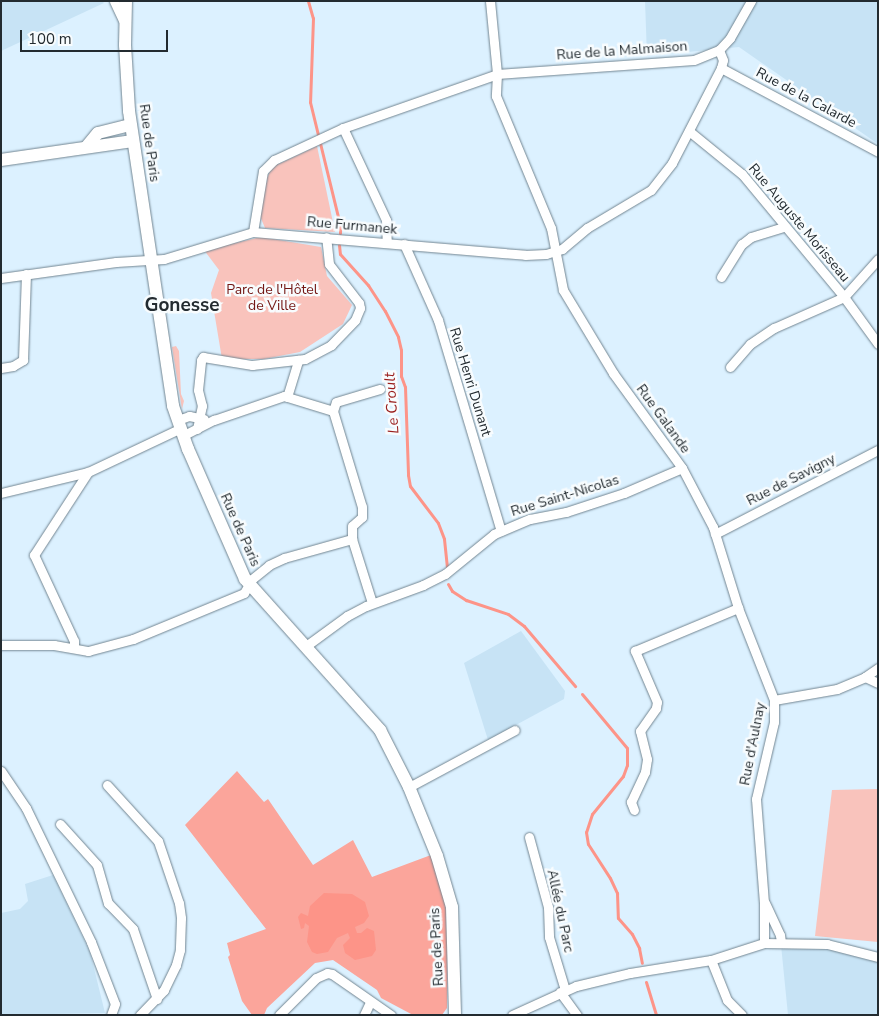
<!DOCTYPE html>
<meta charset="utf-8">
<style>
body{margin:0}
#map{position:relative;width:879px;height:1016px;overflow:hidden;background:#dcf1ff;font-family:"Nunito Sans",sans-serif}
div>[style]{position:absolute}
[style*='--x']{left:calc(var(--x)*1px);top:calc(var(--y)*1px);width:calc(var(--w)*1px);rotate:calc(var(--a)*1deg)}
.built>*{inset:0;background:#c7e3f5}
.green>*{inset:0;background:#f9c3bc}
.forest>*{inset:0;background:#fba59b}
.water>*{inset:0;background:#fd9488}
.stream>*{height:3px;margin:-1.5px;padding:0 1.5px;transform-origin:1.5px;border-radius:1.5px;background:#fd9488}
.roads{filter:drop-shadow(0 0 1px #728591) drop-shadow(0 0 1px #728591)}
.street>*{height:9px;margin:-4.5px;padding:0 4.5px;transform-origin:4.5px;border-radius:4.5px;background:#fff}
.secondary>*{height:12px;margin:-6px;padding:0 6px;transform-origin:6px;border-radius:6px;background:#fff}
span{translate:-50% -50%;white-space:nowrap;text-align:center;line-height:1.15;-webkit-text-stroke:5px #f8fcfe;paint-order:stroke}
.street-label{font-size:14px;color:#232b30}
.park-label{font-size:14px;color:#741815}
.water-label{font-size:15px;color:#9a1f1d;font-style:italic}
.district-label{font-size:19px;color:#232b30;font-weight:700}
.frame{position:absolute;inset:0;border:2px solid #232b30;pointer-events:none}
.scale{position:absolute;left:20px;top:30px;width:148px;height:22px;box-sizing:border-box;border:2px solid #232b30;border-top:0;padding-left:6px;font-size:15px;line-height:18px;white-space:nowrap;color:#232b30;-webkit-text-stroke:4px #f8fcfe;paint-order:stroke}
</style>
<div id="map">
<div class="built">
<div style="clip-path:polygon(1px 1px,102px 1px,104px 3px,1px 51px)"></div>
<div style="clip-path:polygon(645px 1px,878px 1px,878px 144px,739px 47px,647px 56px)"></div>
<div style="clip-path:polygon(521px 631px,565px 691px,564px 699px,488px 740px,464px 663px)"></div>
<div style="clip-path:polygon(53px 875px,90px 952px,105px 1013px,1px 1015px,1px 913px,20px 909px,28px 901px,25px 884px)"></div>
<div style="clip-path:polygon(814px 941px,878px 952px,878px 1015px,788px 1015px,781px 945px)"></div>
</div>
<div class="green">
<div style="clip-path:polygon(317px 146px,335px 232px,265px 228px,260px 216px,267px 178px,272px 167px)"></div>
<div style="clip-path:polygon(261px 237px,321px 247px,327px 276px,352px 305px,343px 324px,300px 352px,264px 359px,222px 359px,211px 293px,219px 270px,204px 250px)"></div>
<div style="clip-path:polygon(176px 346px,179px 351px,181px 394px,184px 401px,182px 409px,172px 347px)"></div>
<div style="clip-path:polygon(878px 789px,878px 942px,815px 936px,832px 790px)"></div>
</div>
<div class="forest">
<div style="clip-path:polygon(237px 771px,264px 802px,268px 799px,313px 865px,353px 840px,372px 877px,431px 855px,445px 894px,448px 950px,447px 1008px,442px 1015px,413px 1015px,381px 998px,377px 990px,333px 960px,315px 963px,267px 1008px,264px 1015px,252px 1015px,242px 1001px,228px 957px,230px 955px,227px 943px,266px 929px,185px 825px)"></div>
</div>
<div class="water">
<div style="clip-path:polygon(324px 893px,352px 894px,365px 902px,369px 916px,364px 923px,355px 927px,357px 933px,361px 933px,367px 928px,374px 931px,376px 950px,372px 956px,355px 960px,345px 953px,343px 945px,350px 938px,348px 933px,337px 938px,328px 952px,317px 954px,312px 952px,307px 942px,309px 926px,305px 923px,304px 928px,301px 929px,298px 917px,301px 913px,308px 916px,310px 906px)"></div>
</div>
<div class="stream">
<div style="--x:308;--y:1;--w:18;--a:74"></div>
<div style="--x:313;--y:18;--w:84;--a:92"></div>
<div style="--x:310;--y:102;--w:127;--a:76.3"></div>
<div style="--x:340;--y:225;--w:8;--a:90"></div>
<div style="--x:339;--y:245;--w:9;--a:84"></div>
<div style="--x:340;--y:254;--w:42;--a:47.9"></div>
<div style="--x:368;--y:285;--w:31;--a:57"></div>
<div style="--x:385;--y:311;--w:29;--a:63"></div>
<div style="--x:398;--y:337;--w:13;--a:77"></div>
<div style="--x:401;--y:350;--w:26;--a:90"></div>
<div style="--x:401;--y:376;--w:12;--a:70"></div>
<div style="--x:405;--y:387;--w:88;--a:88"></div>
<div style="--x:408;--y:475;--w:11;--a:80"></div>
<div style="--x:410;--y:486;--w:46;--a:52.9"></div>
<div style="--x:438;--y:523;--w:17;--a:69"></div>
<div style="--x:444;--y:539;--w:28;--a:84"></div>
<div style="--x:448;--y:584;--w:8;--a:60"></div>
<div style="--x:452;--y:591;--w:17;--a:33"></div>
<div style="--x:466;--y:600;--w:44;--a:18.4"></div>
<div style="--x:508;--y:614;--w:20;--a:37"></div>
<div style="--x:524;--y:626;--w:79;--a:49.6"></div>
<div style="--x:582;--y:694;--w:70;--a:50.2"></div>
<div style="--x:627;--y:748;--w:17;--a:90"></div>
<div style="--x:627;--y:765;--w:12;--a:110"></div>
<div style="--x:623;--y:776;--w:49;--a:129.2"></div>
<div style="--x:592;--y:814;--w:19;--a:108"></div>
<div style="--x:586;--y:832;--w:12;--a:81"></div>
<div style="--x:588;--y:844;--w:40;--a:57.1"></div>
<div style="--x:610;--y:878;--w:17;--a:65"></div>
<div style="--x:617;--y:893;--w:25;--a:88"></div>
<div style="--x:618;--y:918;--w:21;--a:49"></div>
<div style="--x:632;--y:934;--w:16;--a:63"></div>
<div style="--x:639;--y:948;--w:15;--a:79"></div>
<div style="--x:646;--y:982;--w:34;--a:73"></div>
</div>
<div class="roads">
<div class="street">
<div style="--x:114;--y:1;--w:21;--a:65"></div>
<div style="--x:490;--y:1;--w:73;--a:84.5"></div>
<div style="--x:497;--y:74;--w:22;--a:93"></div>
<div style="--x:496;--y:96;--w:143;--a:67.4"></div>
<div style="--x:551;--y:228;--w:63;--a:79"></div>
<div style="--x:563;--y:290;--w:97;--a:58.9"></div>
<div style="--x:613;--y:373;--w:117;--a:54"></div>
<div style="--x:682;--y:468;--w:67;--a:62.3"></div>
<div style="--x:713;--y:527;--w:85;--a:72.8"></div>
<div style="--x:738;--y:608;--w:99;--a:68.6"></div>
<div style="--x:774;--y:700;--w:22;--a:90"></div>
<div style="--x:774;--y:722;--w:79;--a:103.2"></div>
<div style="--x:756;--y:799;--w:103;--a:85.6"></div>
<div style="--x:764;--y:902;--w:41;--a:90"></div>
<div style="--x:721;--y:68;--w:178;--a:28.1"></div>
<div style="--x:343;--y:128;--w:102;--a:64.9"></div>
<div style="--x:386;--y:220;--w:23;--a:88"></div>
<div style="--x:689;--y:131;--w:68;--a:39.1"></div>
<div style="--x:742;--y:174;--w:160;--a:50.3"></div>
<div style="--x:844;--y:297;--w:58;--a:54.1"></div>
<div style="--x:253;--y:232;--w:62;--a:-80.7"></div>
<div style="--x:263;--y:171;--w:16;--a:-45"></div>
<div style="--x:274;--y:160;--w:76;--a:-24.9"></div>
<div style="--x:343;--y:128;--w:163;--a:-19.3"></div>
<div style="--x:497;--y:74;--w:197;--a:-4.1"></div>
<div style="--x:694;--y:60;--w:27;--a:-22"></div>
<div style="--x:719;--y:50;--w:16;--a:-47"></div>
<div style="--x:730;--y:38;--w:43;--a:-60.4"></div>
<div style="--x:404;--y:244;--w:83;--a:65.9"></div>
<div style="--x:438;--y:320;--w:220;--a:73.4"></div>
<div style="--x:721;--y:277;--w:39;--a:-58"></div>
<div style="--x:742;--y:244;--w:11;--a:-38"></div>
<div style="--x:751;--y:237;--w:34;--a:-17"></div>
<div style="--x:1;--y:278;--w:116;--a:-7.9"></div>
<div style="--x:116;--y:262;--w:48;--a:-3.6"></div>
<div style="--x:164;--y:259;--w:93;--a:-16.9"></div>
<div style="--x:253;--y:232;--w:273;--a:4.8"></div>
<div style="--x:525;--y:255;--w:21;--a:-3"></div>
<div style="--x:546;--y:254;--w:17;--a:-17"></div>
<div style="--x:562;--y:249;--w:33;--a:-40"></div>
<div style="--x:587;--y:228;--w:74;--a:-30.7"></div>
<div style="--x:651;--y:190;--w:34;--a:-52"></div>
<div style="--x:672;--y:163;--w:107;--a:-62.7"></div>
<div style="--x:721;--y:68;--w:8;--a:-76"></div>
<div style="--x:723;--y:60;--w:11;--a:-112"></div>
<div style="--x:730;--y:367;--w:30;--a:-49"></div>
<div style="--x:750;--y:344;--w:29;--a:-34"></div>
<div style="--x:774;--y:328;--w:77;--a:-23.9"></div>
<div style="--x:844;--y:297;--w:51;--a:-48.2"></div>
<div style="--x:1;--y:368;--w:12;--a:-9"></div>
<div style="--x:13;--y:366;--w:12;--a:-31"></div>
<div style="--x:23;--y:360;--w:86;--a:-88"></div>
<div style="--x:287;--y:397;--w:39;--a:-73"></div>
<div style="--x:333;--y:411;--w:100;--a:73.2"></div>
<div style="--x:362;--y:507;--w:10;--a:90"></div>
<div style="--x:362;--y:517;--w:13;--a:138"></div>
<div style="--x:352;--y:526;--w:13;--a:90"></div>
<div style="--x:352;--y:539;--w:67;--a:72.6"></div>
<div style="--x:333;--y:411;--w:9;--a:-72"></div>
<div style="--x:336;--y:402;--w:46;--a:-16.5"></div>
<div style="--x:178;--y:420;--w:12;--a:-20"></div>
<div style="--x:189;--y:416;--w:15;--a:11"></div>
<div style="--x:197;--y:429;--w:24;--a:-78"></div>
<div style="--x:202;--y:406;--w:16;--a:-104"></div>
<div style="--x:198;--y:390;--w:30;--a:-84"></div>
<div style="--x:201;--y:360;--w:4;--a:-56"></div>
<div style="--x:203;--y:357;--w:50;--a:9.3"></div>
<div style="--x:252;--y:365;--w:53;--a:-6.5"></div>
<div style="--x:305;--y:359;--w:30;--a:-28"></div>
<div style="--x:331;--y:345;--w:35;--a:-46"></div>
<div style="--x:355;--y:320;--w:13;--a:-67"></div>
<div style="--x:360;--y:308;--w:5;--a:-101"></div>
<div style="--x:359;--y:303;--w:49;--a:-127.6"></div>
<div style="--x:329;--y:264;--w:27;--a:-96"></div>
<div style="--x:184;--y:435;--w:34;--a:-27"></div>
<div style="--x:214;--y:420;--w:74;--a:-18.9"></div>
<div style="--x:284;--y:396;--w:51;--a:17"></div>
<div style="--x:1;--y:493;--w:89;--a:-13.6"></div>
<div style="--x:88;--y:472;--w:103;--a:-25.3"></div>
<div style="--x:715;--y:534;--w:183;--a:-27.3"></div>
<div style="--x:1;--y:645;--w:53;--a:0"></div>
<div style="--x:54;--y:645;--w:35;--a:10"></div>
<div style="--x:88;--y:651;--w:47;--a:-14.9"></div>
<div style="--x:133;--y:639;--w:120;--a:-22.5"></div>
<div style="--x:244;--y:593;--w:16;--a:-60"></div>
<div style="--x:252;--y:579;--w:22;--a:-39"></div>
<div style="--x:269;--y:565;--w:17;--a:-25"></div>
<div style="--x:284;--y:558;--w:71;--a:-15.6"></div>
<div style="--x:306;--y:646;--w:51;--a:-36.2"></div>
<div style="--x:347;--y:616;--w:21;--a:-28"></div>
<div style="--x:366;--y:606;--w:61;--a:-20.2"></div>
<div style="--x:423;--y:585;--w:25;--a:-27"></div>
<div style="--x:445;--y:574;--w:63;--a:-39.2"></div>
<div style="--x:494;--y:534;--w:39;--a:-23"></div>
<div style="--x:530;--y:519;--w:37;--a:-11"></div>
<div style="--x:566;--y:512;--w:61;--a:-18.1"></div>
<div style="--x:624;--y:493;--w:63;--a:-23.3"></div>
<div style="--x:74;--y:648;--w:7;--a:-90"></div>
<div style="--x:74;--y:641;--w:95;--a:-114.9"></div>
<div style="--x:34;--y:555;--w:99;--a:-57"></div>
<div style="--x:865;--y:677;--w:14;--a:25"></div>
<div style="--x:774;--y:700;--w:64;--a:-9.9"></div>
<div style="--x:837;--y:689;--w:30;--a:-23"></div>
<div style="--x:865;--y:677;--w:16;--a:-35"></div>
<div style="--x:1;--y:771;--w:45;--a:56"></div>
<div style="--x:26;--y:808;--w:149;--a:64.1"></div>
<div style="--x:91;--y:942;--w:66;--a:68.8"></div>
<div style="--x:115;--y:1004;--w:12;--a:110"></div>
<div style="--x:107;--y:785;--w:76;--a:47.7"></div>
<div style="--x:158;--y:841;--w:65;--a:71.3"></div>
<div style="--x:179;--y:903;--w:15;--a:82"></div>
<div style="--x:181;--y:918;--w:32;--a:92"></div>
<div style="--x:180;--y:950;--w:16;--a:105"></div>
<div style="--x:176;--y:965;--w:28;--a:116"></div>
<div style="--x:164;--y:990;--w:35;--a:134"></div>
<div style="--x:409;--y:787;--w:120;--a:-28.3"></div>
<div style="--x:634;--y:810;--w:9;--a:-111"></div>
<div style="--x:631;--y:802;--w:33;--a:-65"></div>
<div style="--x:645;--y:772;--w:13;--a:-81"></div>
<div style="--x:647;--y:759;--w:29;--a:-104"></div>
<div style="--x:640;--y:731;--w:28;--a:-55"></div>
<div style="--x:656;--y:708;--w:6;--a:-81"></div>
<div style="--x:657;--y:702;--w:56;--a:-113.3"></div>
<div style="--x:635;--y:651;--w:112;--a:-22.7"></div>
<div style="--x:60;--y:824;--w:55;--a:47.9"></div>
<div style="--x:97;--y:865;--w:40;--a:74"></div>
<div style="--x:108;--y:903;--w:36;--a:46"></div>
<div style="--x:133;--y:929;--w:74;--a:71.1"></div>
<div style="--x:529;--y:837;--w:73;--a:74.8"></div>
<div style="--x:548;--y:907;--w:30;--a:88"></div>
<div style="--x:549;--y:937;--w:55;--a:73.2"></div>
<div style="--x:765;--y:903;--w:35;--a:65"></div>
<div style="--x:780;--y:935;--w:7;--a:82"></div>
<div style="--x:711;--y:960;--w:43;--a:68.2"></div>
<div style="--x:727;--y:1000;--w:21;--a:45"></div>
<div style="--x:560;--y:992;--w:29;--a:54"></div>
<div style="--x:279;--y:1015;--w:52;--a:-45"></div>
<div style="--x:316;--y:978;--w:12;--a:-24"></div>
<div style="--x:327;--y:973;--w:5;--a:11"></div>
<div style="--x:332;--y:974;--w:72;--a:34.8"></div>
<div style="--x:364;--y:1015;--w:14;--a:-65"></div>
<div style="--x:512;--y:1015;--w:70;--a:-24.4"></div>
<div style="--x:576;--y:986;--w:56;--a:-13.5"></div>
<div style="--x:630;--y:973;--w:82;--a:-9.1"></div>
<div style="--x:711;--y:960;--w:56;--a:-17.8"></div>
<div style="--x:764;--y:943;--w:63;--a:0.9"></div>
<div style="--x:827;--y:944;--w:53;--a:14.3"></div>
</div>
<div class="secondary">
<div style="--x:126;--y:1;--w:44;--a:91.3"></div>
<div style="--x:125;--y:45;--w:66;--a:86.5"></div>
<div style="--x:129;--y:111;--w:298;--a:81.5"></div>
<div style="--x:173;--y:406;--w:46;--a:70.8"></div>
<div style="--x:188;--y:449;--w:142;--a:66.3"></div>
<div style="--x:245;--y:579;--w:203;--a:48.2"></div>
<div style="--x:380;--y:730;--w:64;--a:63"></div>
<div style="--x:409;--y:787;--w:74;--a:67.9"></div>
<div style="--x:437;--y:856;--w:53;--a:73.6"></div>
<div style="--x:452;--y:907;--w:108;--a:88.4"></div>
<div style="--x:87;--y:146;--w:17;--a:-50"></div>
<div style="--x:98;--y:133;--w:33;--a:-14"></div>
<div style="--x:1;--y:160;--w:133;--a:-8.2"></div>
</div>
</div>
<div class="street-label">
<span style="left:622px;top:51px;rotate:-4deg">Rue de la Malmaison</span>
<span style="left:806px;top:98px;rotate:28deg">Rue de la Calarde</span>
<span style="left:149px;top:143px;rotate:82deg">Rue de Paris</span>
<span style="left:799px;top:223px;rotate:50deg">Rue Auguste Morisseau</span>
<span style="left:352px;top:226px;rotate:5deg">Rue Furmanek</span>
<span style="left:470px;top:382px;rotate:73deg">Rue Henri Dunant</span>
<span style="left:663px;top:419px;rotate:54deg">Rue Galande</span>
<span style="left:791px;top:480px;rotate:-27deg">Rue de Savigny</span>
<span style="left:565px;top:496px;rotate:-17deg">Rue Saint-Nicolas</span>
<span style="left:240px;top:530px;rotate:66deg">Rue de Paris</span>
<span style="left:753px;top:744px;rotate:-79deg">Rue d'Aulnay</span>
<span style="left:560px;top:911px;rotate:78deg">Allée du Parc</span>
<span style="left:437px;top:947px;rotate:-93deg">Rue de Paris</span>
</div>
<div class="park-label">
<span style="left:272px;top:298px">Parc de l'Hôtel<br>de Ville</span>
</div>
<div class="water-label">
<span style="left:392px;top:403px;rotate:-94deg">Le Croult</span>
</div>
<div class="district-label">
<span style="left:182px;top:306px">Gonesse</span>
</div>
<div class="frame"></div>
<div class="scale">100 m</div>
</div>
